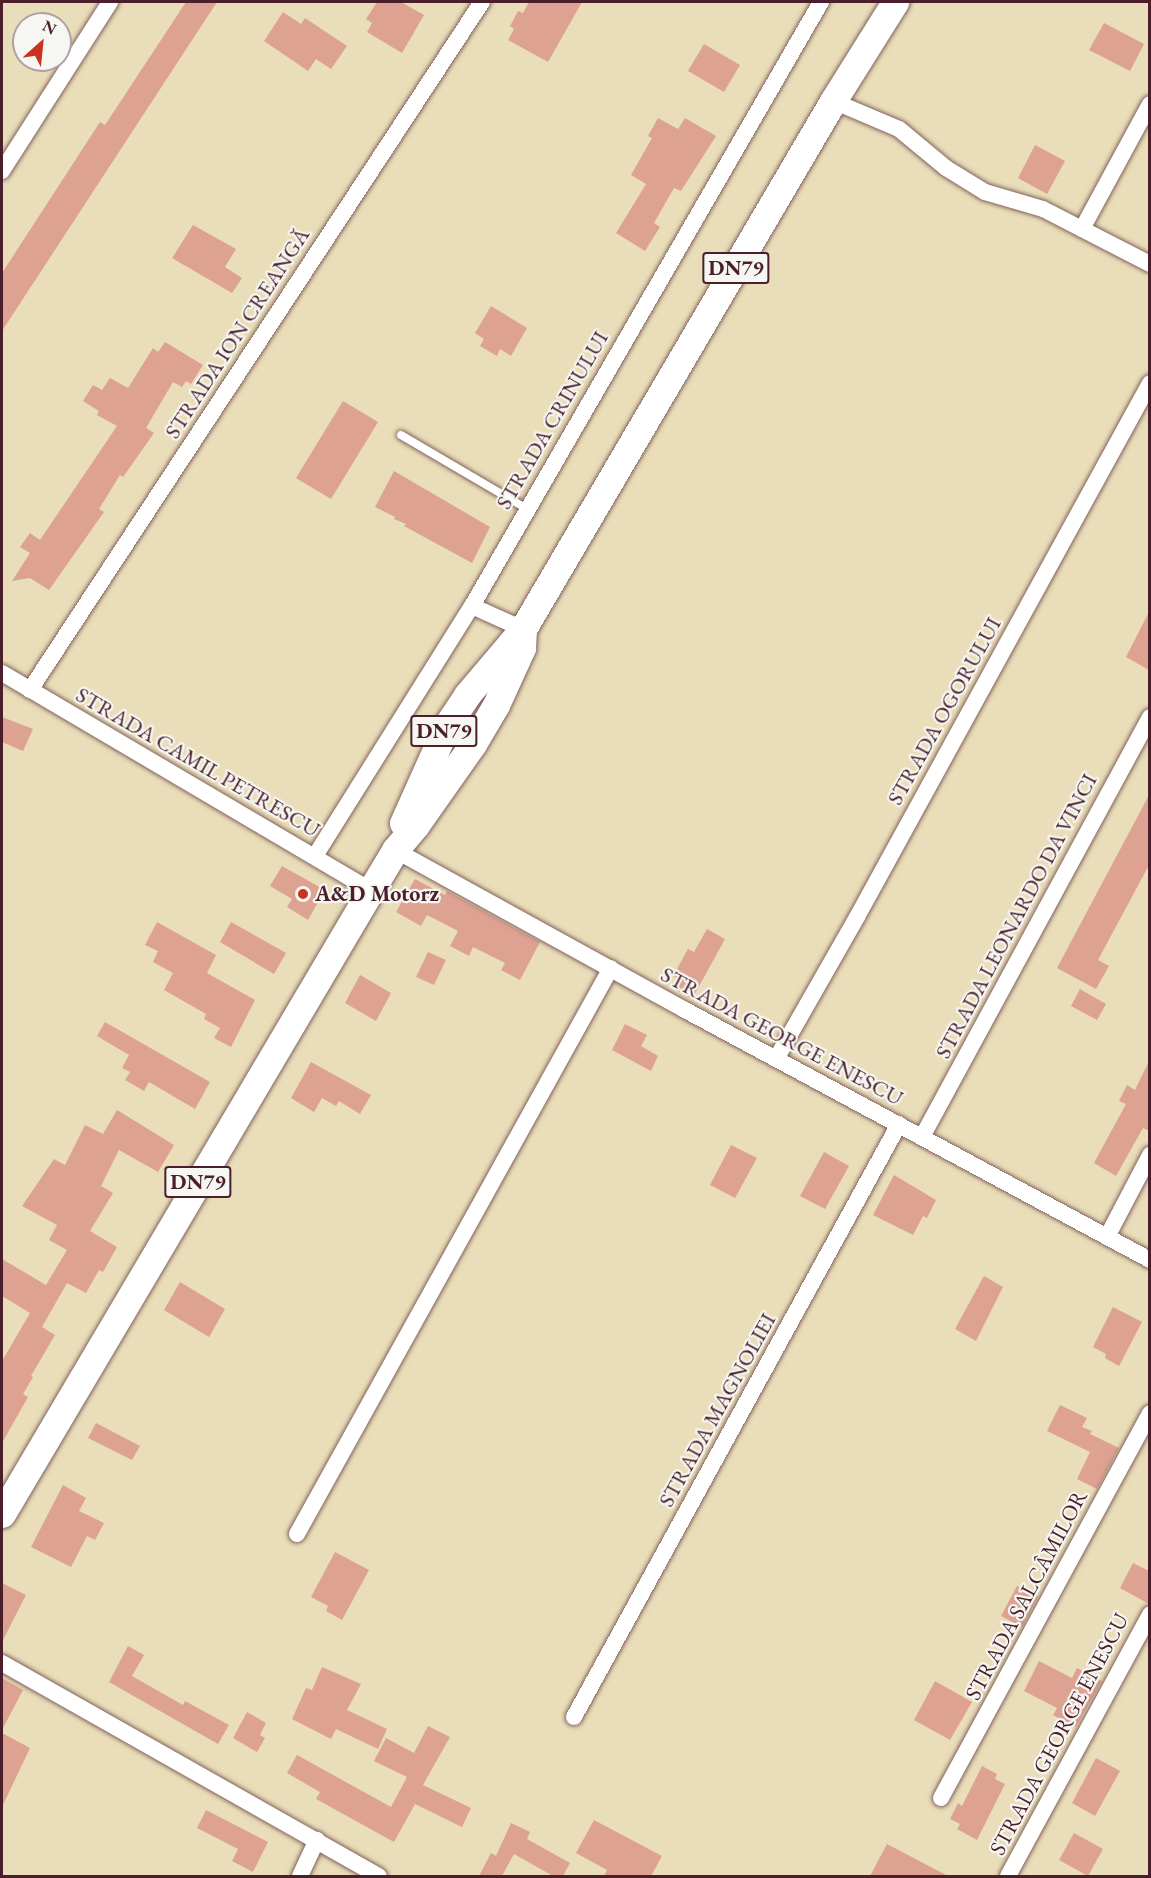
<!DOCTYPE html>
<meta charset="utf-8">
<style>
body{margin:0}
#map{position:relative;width:1151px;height:1878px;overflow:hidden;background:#e9deb9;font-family:"EB Garamond",serif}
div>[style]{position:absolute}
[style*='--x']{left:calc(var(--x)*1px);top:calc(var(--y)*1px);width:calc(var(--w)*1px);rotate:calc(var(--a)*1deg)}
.building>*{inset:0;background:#dda292}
.roads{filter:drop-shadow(0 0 2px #82625d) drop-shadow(0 0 2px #82625d)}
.service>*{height:8px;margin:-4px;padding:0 4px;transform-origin:4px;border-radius:4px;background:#fff}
.minor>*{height:16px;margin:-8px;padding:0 8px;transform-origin:8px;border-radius:8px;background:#fff}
.trunk>*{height:27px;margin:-13.5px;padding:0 13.5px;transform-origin:13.5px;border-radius:13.5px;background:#fff}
.dots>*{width:16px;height:16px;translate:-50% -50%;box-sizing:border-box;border:3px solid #f6f6f2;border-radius:50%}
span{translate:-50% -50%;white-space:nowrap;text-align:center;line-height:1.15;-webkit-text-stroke:4.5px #f6f6f2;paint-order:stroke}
.shield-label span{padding:2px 4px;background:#f6f6f2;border:2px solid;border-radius:4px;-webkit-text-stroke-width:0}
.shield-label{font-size:21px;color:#4a1f2b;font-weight:700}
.street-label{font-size:22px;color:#4a1f2b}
.poi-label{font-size:22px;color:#4a1f2b;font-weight:700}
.left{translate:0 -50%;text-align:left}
.frame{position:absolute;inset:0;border:3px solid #4a1f2b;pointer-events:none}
.north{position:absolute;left:12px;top:12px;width:60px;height:60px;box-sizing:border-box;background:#f6f6f2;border:2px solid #b1a0a2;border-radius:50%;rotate:27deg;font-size:16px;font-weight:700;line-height:24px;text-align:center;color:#4a1f2b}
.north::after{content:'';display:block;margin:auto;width:21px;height:27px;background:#c8321e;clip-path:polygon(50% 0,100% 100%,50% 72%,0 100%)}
</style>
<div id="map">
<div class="building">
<div style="clip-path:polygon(186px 2px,217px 2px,2px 331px,2px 273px,100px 122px,105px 125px)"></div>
<div style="clip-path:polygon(377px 2px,401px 2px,424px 15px,402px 53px,367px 32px,372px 23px,366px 19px)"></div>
<div style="clip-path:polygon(529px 2px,582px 2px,548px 62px,508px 40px,514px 29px,510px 26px,518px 11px,523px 13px)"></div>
<div style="clip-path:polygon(283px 12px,301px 24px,305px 18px,347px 46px,331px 69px,316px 59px,308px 71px,264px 41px)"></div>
<div style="clip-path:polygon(1104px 23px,1144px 44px,1130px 71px,1089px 50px)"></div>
<div style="clip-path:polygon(704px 44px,740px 65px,724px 92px,688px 71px)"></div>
<div style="clip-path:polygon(658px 118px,678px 129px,685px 118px,716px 136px,681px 191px,674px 188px,654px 223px,660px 227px,645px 251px,616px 233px,646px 184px,631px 175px,652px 138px,648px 136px)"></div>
<div style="clip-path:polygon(1035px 145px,1065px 161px,1047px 194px,1018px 178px)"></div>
<div style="clip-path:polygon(193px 225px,236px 249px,225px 267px,242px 278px,232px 293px,172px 258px)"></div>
<div style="clip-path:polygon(491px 306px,527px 328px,511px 356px,500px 349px,497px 356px,480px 346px,484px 339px,475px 333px)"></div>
<div style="clip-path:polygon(165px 342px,203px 365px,191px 384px,186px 381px,182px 387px,173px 382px,146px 428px,154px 433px,123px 477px,120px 475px,99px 509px,104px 512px,49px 590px,30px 578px,12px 581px,30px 553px,20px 547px,30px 533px,40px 540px,117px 426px,97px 415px,99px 411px,83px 401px,93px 385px,102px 390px,110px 378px,128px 388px,153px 348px,158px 352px)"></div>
<div style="clip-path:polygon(343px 401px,378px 422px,331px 499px,296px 478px)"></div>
<div style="clip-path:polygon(394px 471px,490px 527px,472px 563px,404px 526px,406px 524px,394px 519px,395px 517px,375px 507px)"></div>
<div style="clip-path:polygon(1149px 612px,1149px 670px,1126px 657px)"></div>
<div style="clip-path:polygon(2px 717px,33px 729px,23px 751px,2px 742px)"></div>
<div style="clip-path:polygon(1149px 795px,1149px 865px,1098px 960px,1109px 966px,1096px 989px,1057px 968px)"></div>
<div style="clip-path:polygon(282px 866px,325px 890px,308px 920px,287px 907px,292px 899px,270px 886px)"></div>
<div style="clip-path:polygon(415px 879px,445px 895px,447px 891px,540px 942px,520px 980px,501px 970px,505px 963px,473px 947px,469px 956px,450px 946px,458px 931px,427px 915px,421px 926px,396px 912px)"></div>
<div style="clip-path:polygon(157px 922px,216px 955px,207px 973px,255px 1000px,231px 1047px,214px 1038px,220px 1028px,204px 1019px,206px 1014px,164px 990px,173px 973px,153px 962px,158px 951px,145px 945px)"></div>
<div style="clip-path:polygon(231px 922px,286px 953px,274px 974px,220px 942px)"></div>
<div style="clip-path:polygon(707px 929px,725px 939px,692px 999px,676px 990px,681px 981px,673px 976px,688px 949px,694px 952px)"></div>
<div style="clip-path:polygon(428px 952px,446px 960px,434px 985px,416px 977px)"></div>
<div style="clip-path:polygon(360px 975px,391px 993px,376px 1021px,345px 1003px)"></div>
<div style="clip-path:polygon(1080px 989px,1106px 1004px,1097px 1020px,1071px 1006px)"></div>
<div style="clip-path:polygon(105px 1022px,210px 1082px,195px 1109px,149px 1082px,144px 1091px,125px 1080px,130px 1072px,122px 1068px,129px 1055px,97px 1036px)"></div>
<div style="clip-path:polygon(625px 1024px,647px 1035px,641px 1046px,658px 1056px,651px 1071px,612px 1050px)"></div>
<div style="clip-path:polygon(1149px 1061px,1149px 1131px,1143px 1128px,1116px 1176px,1094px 1163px,1126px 1104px,1119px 1101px,1127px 1085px,1135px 1090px)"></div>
<div style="clip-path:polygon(311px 1062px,371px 1095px,360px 1114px,339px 1101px,336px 1106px,322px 1098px,314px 1112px,291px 1098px)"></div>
<div style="clip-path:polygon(117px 1110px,174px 1145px,158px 1172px,119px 1150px,101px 1186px,113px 1193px,90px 1231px,117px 1247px,103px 1272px,99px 1270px,86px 1293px,67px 1283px,42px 1327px,55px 1335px,31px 1376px,33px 1377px,23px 1394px,28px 1397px,2px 1443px,2px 1361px,30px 1313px,2px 1296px,2px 1259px,46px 1285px,67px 1250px,49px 1240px,57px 1225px,22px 1206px,54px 1159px,65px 1165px,85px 1125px,103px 1134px)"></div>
<div style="clip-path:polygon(731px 1145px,757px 1158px,735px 1198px,710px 1185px)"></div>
<div style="clip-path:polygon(824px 1152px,849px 1166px,825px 1209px,800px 1196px)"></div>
<div style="clip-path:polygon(894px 1175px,936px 1200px,927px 1218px,923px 1216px,913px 1235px,873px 1215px)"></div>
<div style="clip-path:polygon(984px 1276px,1003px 1287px,976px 1341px,955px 1329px)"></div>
<div style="clip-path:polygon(180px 1282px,225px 1309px,209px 1337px,164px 1310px)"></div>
<div style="clip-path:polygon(1113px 1307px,1142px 1322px,1119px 1366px,1105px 1358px,1106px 1354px,1093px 1347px)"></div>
<div style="clip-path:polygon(1060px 1405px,1087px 1418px,1082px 1427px,1092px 1431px,1090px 1434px,1119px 1448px,1097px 1489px,1077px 1479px,1090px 1452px,1047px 1431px)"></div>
<div style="clip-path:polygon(96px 1423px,140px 1446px,132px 1460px,88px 1438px)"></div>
<div style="clip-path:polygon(63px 1485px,86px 1498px,79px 1511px,104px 1523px,95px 1540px,87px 1536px,71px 1567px,31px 1547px)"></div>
<div style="clip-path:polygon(335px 1552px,369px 1570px,342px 1620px,326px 1611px,328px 1606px,311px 1597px)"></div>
<div style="clip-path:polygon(1133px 1563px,1149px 1571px,1149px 1604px,1120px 1588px)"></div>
<div style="clip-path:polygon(2px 1583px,26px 1595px,2px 1642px)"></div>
<div style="clip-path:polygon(1017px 1586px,1038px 1597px,1022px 1627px,1001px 1616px)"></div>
<div style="clip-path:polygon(128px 1646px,144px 1655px,132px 1676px,183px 1705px,185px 1701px,229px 1725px,218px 1744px,109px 1682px)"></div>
<div style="clip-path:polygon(1039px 1661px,1072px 1678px,1077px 1668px,1102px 1681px,1076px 1727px,1053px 1715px,1057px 1708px,1024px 1691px)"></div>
<div style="clip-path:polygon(322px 1667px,361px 1684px,347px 1710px,387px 1729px,378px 1749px,336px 1729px,331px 1739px,292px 1719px,306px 1688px,312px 1690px)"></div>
<div style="clip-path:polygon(2px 1678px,23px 1690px,2px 1730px)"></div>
<div style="clip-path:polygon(935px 1681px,972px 1702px,950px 1740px,914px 1720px)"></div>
<div style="clip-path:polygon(247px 1712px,266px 1723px,260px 1735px,265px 1738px,257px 1752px,233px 1738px)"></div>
<div style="clip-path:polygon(428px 1726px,450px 1737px,423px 1785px,471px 1808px,462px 1827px,415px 1804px,394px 1842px,316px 1799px,320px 1792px,287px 1773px,297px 1755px,391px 1807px,407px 1777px,374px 1761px,386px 1738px,414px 1753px)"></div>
<div style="clip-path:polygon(2px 1733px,30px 1748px,2px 1807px)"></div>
<div style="clip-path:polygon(1096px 1758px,1120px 1771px,1095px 1816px,1072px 1803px)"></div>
<div style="clip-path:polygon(982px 1766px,997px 1774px,995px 1779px,1005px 1784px,977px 1840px,957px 1829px,960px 1824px,950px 1819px,958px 1803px,962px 1806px)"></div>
<div style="clip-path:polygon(206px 1810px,268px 1842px,253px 1872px,232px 1861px,238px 1849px,197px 1828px)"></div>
<div style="clip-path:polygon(594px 1820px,662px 1856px,651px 1876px,604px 1876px,607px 1870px,576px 1853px)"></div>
<div style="clip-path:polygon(511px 1823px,530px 1832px,527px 1839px,570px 1863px,563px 1876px,553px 1876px,514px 1854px,502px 1876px,479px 1876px,491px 1853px,496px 1856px)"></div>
<div style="clip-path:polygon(1074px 1833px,1103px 1849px,1088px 1876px,1059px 1860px)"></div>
<div style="clip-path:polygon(887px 1844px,948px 1876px,870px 1876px)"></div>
</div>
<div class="roads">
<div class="service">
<div style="--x:401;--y:435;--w:146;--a:30.4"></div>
</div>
<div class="minor">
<div style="--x:833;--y:101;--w:72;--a:23"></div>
<div style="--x:899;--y:129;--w:61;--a:39.7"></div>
<div style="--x:946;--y:168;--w:46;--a:31.6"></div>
<div style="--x:985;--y:192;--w:60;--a:16.3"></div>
<div style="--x:1043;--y:209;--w:120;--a:27.2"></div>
<div style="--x:2;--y:171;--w:201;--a:-57.4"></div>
<div style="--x:1082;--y:229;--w:142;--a:-61.5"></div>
<div style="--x:472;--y:606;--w:56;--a:24.3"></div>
<div style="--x:2;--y:673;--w:428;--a:30.5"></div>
<div style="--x:30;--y:690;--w:823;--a:-56.7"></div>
<div style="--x:395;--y:850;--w:331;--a:28.9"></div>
<div style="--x:685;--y:1010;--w:528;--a:28.26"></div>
<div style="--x:315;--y:856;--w:295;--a:-57.9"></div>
<div style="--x:472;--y:606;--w:698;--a:-59.98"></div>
<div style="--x:776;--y:1059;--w:163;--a:-60.3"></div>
<div style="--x:857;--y:917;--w:609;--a:-61.25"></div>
<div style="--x:922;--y:1137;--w:478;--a:-61.5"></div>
<div style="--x:1107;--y:1237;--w:93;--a:-62.3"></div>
<div style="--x:297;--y:1534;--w:647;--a:-60.98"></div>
<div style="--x:2;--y:1663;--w:433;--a:29.5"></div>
<div style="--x:574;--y:1717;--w:676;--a:-61.27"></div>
<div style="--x:941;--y:1798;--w:438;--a:-61.5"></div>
<div style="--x:300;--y:1876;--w:40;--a:-65"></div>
<div style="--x:1008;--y:1876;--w:298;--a:-61.5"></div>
</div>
<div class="trunk">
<div style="--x:403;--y:823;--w:107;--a:-65.8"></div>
<div style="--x:447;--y:725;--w:36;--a:-56"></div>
<div style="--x:467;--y:695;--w:87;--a:-49.7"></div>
<div style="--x:523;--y:629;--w:612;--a:-59.58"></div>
<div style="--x:833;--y:101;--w:117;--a:-57.9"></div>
<div style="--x:2;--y:1514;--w:725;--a:-59.4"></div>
<div style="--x:371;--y:890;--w:47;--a:-59"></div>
<div style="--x:395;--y:850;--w:33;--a:-50"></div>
<div style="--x:416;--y:825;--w:99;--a:-54.9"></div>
<div style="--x:473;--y:744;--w:45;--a:-59.5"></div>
<div style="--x:496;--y:705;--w:63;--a:-65.5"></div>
<div style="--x:522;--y:648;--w:19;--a:-87"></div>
</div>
</div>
<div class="dots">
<div style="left:303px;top:894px;background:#c8321e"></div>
</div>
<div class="shield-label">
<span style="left:736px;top:268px">DN79</span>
<span style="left:444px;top:731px">DN79</span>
<span style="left:198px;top:1182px">DN79</span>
</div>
<div class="street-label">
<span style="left:237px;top:333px;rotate:-57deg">STRADA ION CREANGĂ</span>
<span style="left:552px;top:420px;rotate:-60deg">STRADA CRINULUI</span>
<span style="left:944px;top:711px;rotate:-61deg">STRADA OGORULUI</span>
<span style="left:198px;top:762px;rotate:30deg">STRADA CAMIL PETRESCU</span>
<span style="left:1016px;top:916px;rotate:-62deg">STRADA LEONARDO DA VINCI</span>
<span style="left:782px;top:1036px;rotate:28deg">STRADA GEORGE ENESCU</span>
<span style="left:717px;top:1410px;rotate:-61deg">STRADA MAGNOLIEI</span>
<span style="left:1026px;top:1595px;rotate:-62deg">STRADA SALCÂMILOR</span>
<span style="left:1059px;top:1734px;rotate:-62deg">STRADA GEORGE ENESCU</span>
</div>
<div class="poi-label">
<span class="left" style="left:315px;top:894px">A&amp;D Motorz</span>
</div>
<div class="frame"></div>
<div class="north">N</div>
</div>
